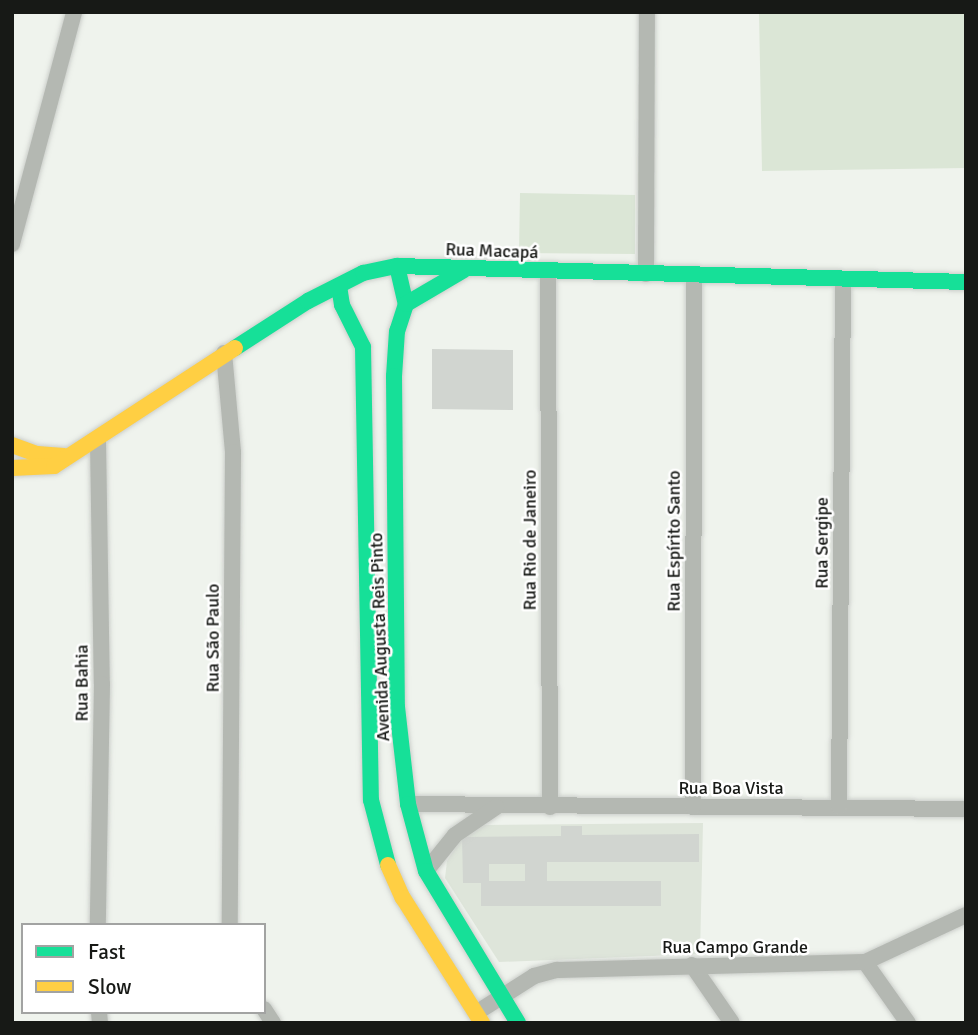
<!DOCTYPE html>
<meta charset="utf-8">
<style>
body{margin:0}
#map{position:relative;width:978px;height:1035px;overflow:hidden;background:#eff3ed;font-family:Signika,sans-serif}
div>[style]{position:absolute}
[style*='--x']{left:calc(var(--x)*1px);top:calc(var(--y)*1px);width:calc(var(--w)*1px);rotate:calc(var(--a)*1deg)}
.built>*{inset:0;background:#dee5da}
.green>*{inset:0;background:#dbe6d6}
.building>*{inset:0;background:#d1d5d0}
.roads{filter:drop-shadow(0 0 2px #cccfcb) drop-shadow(0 0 2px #cccfcb)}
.street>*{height:16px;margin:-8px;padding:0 8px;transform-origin:8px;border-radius:8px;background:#b4b8b2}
.fast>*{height:16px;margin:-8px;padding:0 8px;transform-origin:8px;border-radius:8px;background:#16e098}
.slow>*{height:16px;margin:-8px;padding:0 8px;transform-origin:8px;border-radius:8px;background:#ffcf43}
span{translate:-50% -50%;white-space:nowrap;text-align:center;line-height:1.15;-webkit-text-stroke:5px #fff;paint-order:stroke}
.street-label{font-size:18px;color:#171916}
.frame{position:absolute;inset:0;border:14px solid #171916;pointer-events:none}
.legend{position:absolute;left:21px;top:923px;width:245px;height:91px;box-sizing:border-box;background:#fff;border:2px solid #a2a3a2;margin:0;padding:9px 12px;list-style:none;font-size:21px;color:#171916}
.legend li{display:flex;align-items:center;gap:14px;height:35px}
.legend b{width:35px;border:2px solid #a2a3a2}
</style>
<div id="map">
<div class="built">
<div style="clip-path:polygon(703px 823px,700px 954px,499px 962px,445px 878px,447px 861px,462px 837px,484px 825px)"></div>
</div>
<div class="green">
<div style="clip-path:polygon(759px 12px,966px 12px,966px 168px,762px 171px)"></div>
<div style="clip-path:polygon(520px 193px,635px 195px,635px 254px,519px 253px)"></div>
</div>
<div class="building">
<div style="clip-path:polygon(432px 349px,513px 350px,513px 410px,432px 409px)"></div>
<div style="clip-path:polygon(evenodd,561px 826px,582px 826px,582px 835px,699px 834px,699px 862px,547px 862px,547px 881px,661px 881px,661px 906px,481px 906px,481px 883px,463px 883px,462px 837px,561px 836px,561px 826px,489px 864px,525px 864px,525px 881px,489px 881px,489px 864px)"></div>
</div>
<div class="roads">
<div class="street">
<div style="--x:12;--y:244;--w:240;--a:-75"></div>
<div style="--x:548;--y:272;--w:535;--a:89.79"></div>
<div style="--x:646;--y:274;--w:262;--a:-89.8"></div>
<div style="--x:224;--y:353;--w:99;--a:84.8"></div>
<div style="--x:233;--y:452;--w:473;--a:90.4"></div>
<div style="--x:98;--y:441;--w:243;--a:89.1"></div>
<div style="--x:102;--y:684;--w:241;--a:91"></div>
<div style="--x:408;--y:804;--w:558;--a:0.51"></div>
<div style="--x:693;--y:807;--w:532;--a:-89.89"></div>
<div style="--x:839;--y:807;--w:528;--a:-89.57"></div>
<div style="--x:426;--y:871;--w:46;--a:-51.1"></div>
<div style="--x:455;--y:835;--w:50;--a:-34.3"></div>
<div style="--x:865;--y:962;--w:75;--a:54.8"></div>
<div style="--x:692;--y:965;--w:70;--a:55.4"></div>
<div style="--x:264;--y:1009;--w:17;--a:57"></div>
<div style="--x:99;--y:1012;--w:11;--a:85"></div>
<div style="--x:476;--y:1013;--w:69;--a:-32.5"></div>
<div style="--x:534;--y:976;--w:24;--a:-15"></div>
<div style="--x:557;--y:970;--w:308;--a:-1.5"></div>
<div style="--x:865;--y:962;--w:111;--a:-25"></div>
</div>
<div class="fast">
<div style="--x:397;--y:266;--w:39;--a:77"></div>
<div style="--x:406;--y:304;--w:28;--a:108"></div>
<div style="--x:397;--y:331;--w:45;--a:93.8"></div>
<div style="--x:394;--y:376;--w:331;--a:89.5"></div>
<div style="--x:397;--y:707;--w:98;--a:83.5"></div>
<div style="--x:408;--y:804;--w:69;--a:75"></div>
<div style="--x:426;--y:871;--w:178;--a:58.8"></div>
<div style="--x:339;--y:286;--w:19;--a:81"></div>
<div style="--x:342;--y:305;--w:47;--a:63.4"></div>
<div style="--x:363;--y:347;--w:453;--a:89"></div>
<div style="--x:371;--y:800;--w:67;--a:75.3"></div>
<div style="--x:406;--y:304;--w:67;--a:-30.4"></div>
<div style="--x:235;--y:348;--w:87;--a:-32.8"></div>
<div style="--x:308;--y:301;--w:62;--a:-27"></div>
<div style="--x:363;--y:273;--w:35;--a:-12"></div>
<div style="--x:397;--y:266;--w:569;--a:1.61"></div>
</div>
<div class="slow">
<div style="--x:12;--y:445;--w:27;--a:20"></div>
<div style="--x:37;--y:454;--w:27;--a:4"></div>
<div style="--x:12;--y:468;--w:42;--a:-2.7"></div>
<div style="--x:54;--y:466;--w:216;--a:-33.1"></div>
<div style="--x:388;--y:865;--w:36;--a:66"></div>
<div style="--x:403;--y:898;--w:148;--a:57.7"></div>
</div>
</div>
<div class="street-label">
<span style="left:492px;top:251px;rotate:2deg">Rua Macapá</span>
<span style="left:530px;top:540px;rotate:-90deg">Rua Rio de Janeiro</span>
<span style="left:674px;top:541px;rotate:-90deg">Rua Espírito Santo</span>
<span style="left:822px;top:543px;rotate:-90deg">Rua Sergipe</span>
<span style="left:380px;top:637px;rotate:-92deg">Avenida Augusta Reis Pinto</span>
<span style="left:213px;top:638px;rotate:-90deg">Rua São Paulo</span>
<span style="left:82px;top:683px;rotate:-90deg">Rua Bahia</span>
<span style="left:731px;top:788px">Rua Boa Vista</span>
<span style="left:735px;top:947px">Rua Campo Grande</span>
</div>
<div class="frame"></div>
<ul class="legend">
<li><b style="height:9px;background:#16e098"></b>Fast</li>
<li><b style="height:9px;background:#ffcf43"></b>Slow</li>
</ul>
</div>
